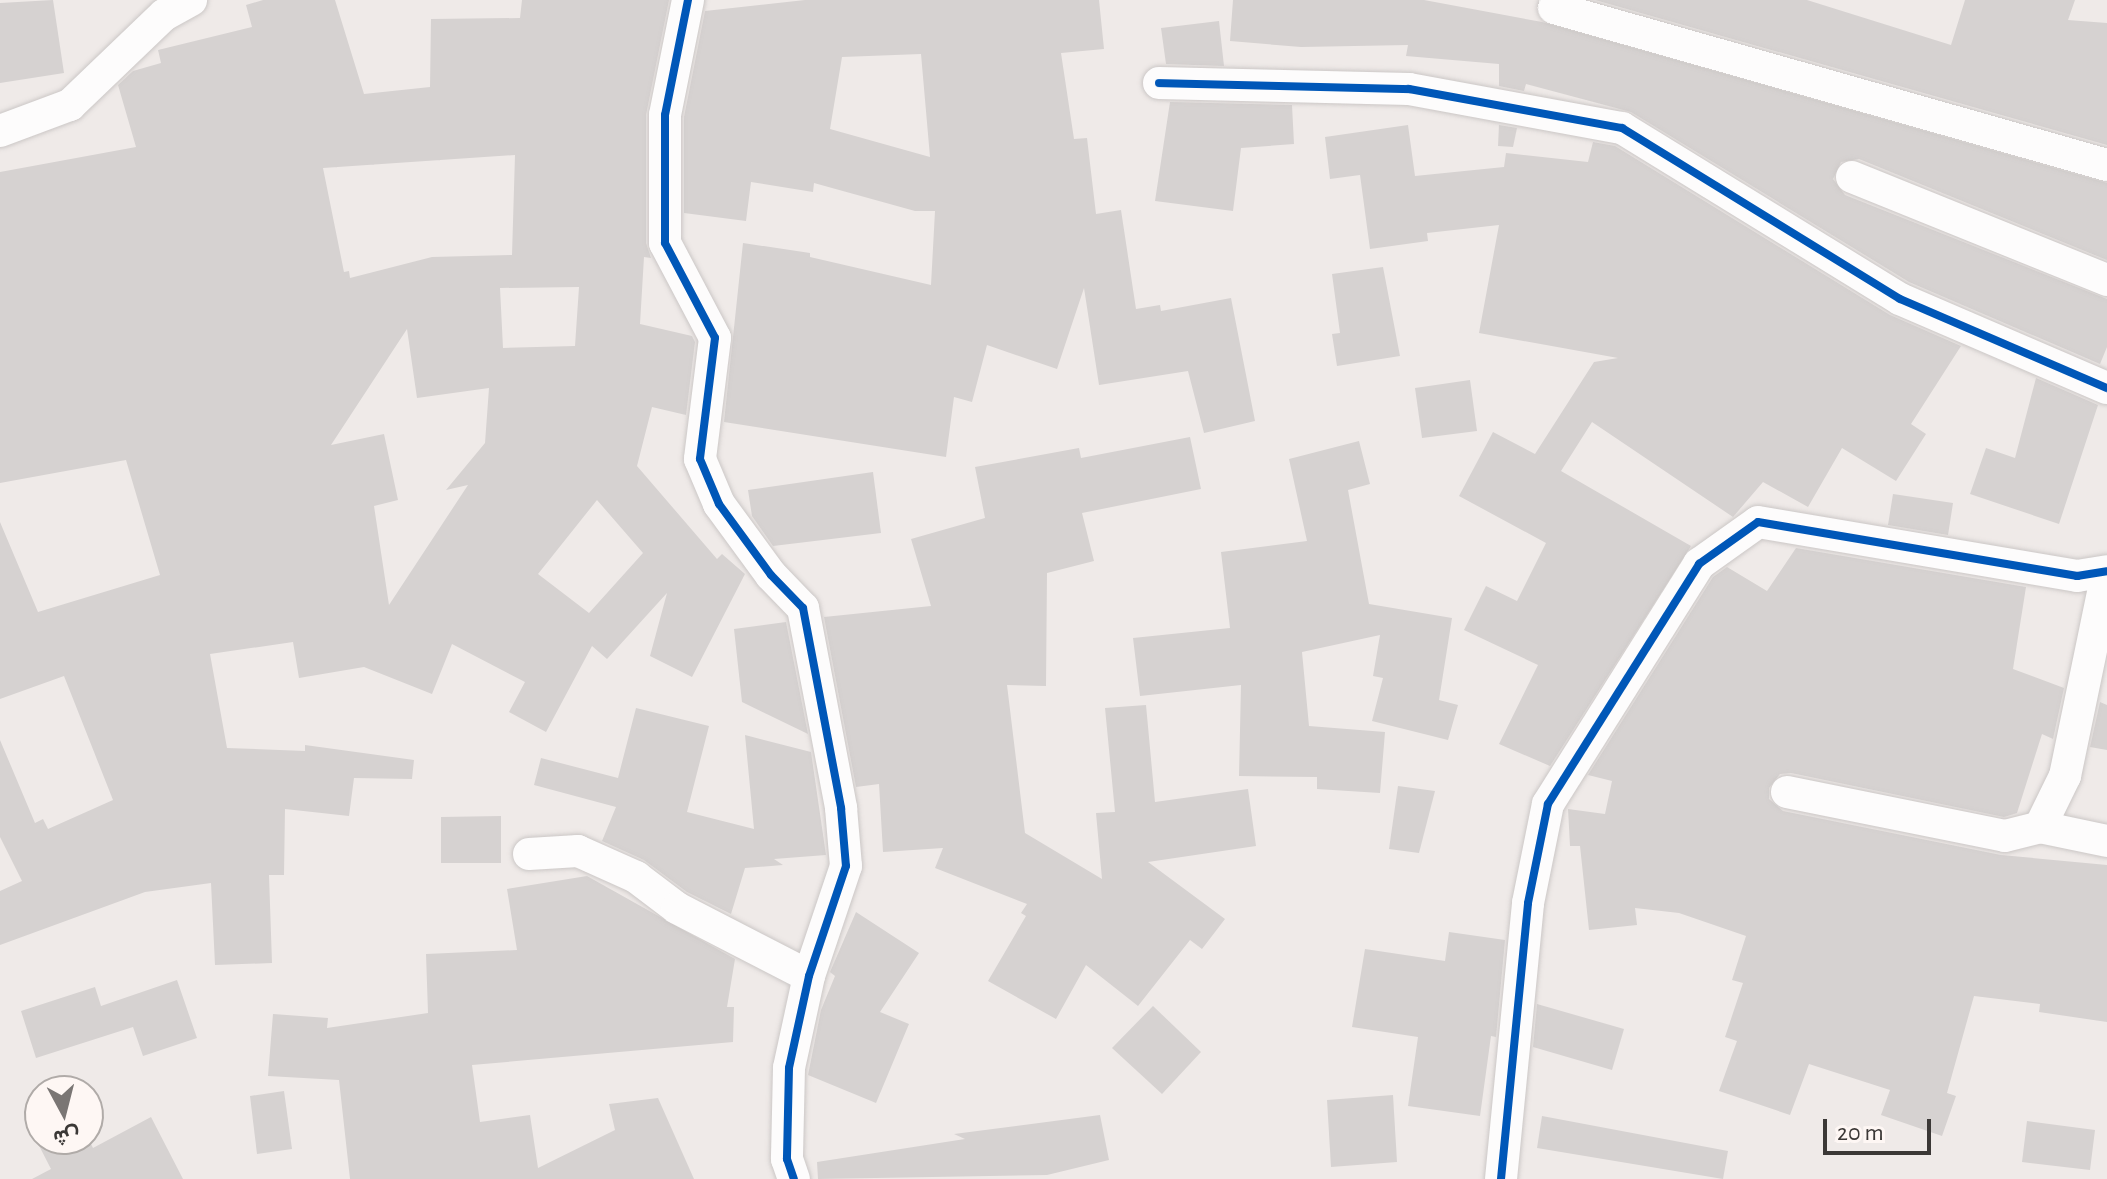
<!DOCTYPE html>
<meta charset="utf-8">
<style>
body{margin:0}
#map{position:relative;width:2107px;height:1179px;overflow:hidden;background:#efeae8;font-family:"Alegreya Sans",Vazirmatn,sans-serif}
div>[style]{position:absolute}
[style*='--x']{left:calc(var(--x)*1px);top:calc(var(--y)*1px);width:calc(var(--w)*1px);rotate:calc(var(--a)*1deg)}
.building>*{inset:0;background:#d6d2d1}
.roads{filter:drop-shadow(0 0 2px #cbc7c6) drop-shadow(0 0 2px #cbc7c6)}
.street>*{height:32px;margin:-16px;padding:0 16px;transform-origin:16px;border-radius:16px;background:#fdfcfc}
.cycleway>*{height:8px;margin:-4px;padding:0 4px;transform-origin:4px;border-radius:4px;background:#0057b8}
span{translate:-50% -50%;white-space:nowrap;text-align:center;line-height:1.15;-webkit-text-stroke:7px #fef7f4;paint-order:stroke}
.north{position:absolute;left:24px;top:1075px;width:80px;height:80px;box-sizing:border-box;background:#fef7f4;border:2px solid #b0aba8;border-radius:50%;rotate:173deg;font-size:22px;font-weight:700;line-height:32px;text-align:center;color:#3b3836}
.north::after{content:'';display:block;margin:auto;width:28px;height:36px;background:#7a7674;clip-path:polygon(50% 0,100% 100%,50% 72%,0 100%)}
.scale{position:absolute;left:1823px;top:1119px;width:108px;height:36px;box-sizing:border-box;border:4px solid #3b3836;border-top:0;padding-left:10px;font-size:24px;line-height:28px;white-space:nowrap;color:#3b3836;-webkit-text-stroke:6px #fef7f4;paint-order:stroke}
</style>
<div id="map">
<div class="building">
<div style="clip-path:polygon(53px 0,64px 73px,0 83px,0 3px)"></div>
<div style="clip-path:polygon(evenodd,263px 0,335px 0,364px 94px,430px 87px,431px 19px,520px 18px,522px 0,669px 0,646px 115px,646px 243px,651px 258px,644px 257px,640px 324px,692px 336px,695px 342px,686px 415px,652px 407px,637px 466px,717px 559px,722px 554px,745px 574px,692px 677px,650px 656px,667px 593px,607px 659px,592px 646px,546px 732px,509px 712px,525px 682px,452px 644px,432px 694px,364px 667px,299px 678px,293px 642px,210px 654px,227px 748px,305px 751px,305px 745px,414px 760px,412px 779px,354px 778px,349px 816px,285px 809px,284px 875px,269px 875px,272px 963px,215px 965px,211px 883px,145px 892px,0 945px,0 891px,22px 881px,0 837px,0 740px,35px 823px,43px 819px,48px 829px,113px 800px,64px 676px,0 699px,0 522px,38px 612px,160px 575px,126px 460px,0 483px,0 172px,136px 147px,118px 85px,133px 71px,161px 63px,158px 50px,252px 27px,246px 5px,263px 0,515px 155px,512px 255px,432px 257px,350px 278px,349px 271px,344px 272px,323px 168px,515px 155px,263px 0,579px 287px,575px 346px,503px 348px,500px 288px,579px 287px,263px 0,407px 329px,417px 398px,489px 388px,485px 443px,446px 490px,468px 485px,389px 605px,374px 506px,398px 500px,384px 434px,331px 445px,407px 329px,263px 0,597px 500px,643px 553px,589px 613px,538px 574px,597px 500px)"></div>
<div style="clip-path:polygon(evenodd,805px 0,1099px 0,1104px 49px,1061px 53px,1074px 139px,1087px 138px,1096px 214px,1121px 210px,1136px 309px,1160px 305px,1161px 311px,1231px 298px,1255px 421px,1204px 433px,1188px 371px,1099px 385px,1084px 288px,1057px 369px,987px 345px,972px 402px,954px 397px,946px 457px,724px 422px,743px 243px,810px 253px,810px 257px,931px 285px,935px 211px,915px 211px,814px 183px,813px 192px,751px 182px,746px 221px,684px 213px,684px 117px,705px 11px,805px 0,921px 54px,930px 157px,830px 129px,842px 57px,921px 54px)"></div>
<div style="clip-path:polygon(1233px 0,1424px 0,1542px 22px,2107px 183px,2107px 260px,1859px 159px,1841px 162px,1833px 179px,1845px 195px,2107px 299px,2107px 347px,2100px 364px,1909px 282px,1631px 112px,1526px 84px,1524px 91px,1499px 86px,1499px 64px,1406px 56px,1408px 45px,1301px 47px,1230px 41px)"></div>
<div style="clip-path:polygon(1595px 0,1807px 0,1951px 45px,1965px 0,2075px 0,2068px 20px,2107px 23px,2107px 145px)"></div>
<div style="clip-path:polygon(1219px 21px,1224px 66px,1166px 64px,1161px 28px)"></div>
<div style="clip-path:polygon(1170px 102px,1292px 105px,1294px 144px,1241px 148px,1233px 211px,1155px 201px)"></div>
<div style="clip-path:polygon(1408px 125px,1415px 176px,1504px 167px,1506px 153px,1588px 162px,1593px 142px,1615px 146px,1890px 315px,1961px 346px,1911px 424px,1926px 434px,1896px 481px,1842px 448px,1808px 507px,1763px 482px,1733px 517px,1592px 422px,1561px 471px,1691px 546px,1550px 766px,1499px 744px,1538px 665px,1464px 630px,1486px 586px,1517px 601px,1546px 543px,1459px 496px,1493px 432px,1535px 454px,1594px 362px,1618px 358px,1479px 333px,1499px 225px,1427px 233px,1428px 241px,1370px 249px,1360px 175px,1330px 179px,1325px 137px)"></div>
<div style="clip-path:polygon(1499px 125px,1517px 128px,1513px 147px,1498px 146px)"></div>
<div style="clip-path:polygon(1383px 267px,1400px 356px,1337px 366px,1332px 334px,1340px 333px,1332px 274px)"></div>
<div style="clip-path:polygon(2036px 378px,2098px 405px,2059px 524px,1970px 494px,1986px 448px,2015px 458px)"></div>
<div style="clip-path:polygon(1470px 380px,1477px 431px,1422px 438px,1415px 388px)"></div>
<div style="clip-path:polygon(1190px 437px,1201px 489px,1082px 513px,1094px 561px,1047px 573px,1046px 686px,1007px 685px,1025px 833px,1102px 879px,1096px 813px,1115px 812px,1105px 708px,1146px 705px,1155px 802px,1248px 789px,1256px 846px,1148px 862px,1225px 919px,1202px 949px,1190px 940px,1138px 1006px,1086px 965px,1056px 1019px,988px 981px,1026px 916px,1021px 913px,1027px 904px,935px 868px,943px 848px,883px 852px,879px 784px,856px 787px,824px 617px,931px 606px,911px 539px,985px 518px,975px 467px,1079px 448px,1081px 458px)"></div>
<div style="clip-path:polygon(1359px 441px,1370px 484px,1348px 490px,1369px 604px,1452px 618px,1439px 700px,1458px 705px,1448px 740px,1372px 721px,1383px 678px,1373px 676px,1380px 635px,1302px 652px,1309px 726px,1385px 732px,1380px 793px,1317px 789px,1317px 777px,1239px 776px,1241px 685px,1140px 696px,1133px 638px,1230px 628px,1221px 552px,1307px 541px,1289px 459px)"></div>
<div style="clip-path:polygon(873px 472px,881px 533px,773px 546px,752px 516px,748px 490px)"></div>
<div style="clip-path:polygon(1893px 494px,1953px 503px,1948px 535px,1888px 525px)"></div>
<div style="clip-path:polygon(1796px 548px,2026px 587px,2013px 669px,2064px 688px,2053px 739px,2042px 734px,2017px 813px,2004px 817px,1791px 773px,1780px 774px,1769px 788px,1769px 799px,1783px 811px,2001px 855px,2107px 865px,2107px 1022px,2039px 1012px,2040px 1004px,1974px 996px,1947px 1093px,1956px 1096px,1942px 1136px,1881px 1115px,1890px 1090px,1809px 1064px,1790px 1115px,1719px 1091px,1737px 1041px,1725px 1037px,1743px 983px,1732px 980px,1746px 936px,1679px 913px,1635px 908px,1637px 925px,1589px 930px,1580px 846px,1570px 846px,1568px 809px,1605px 814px,1612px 781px,1588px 775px,1713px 577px,1727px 567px,1767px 591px)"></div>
<div style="clip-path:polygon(786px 622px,808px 734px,742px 702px,734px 629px)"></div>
<div style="clip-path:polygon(2100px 702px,2107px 705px,2107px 750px,2090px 747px)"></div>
<div style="clip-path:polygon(636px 708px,709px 726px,687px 812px,754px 829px,745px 735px,811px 752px,826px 855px,774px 859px,783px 865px,745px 868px,731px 914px,687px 892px,644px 860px,602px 841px,616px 807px,534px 785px,541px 758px,618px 778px)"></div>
<div style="clip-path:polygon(1398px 786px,1435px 791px,1419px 853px,1389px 849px)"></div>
<div style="clip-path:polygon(501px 816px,501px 863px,441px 863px,441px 817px)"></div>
<div style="clip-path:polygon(587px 876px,735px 959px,727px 1007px,734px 1007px,733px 1042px,472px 1065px,480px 1122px,530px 1115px,538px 1168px,615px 1130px,609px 1104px,658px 1098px,694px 1179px,350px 1179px,339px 1080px,268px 1076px,273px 1014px,328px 1018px,327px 1028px,428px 1013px,426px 954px,517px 950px,507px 889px)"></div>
<div style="clip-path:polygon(856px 912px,919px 953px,880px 1012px,909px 1024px,876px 1103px,808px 1075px,821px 1010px,835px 976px,830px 972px)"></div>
<div style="clip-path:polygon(1449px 932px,1505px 940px,1496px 1037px,1491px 1036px,1480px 1116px,1408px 1106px,1418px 1037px,1352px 1027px,1365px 949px,1445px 961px)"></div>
<div style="clip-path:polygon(177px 980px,197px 1038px,143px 1056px,133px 1027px,36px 1058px,21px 1011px,95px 987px,101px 1006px)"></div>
<div style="clip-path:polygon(1537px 1004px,1624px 1029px,1612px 1070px,1533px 1047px)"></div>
<div style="clip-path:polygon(1153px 1006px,1201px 1052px,1162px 1094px,1112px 1048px)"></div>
<div style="clip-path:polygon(284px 1091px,292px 1149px,257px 1154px,250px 1096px)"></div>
<div style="clip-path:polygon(1393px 1095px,1397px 1162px,1331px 1167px,1327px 1100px)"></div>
<div style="clip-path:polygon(1100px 1115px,1109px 1160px,1047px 1175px,818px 1179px,817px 1162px,965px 1139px,954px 1134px)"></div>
<div style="clip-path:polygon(1542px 1116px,1728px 1151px,1723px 1179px,1537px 1148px)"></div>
<div style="clip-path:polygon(151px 1117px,183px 1179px,32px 1179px,51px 1169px,30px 1128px,40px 1123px,40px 1139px,88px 1138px,93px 1148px)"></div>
<div style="clip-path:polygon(2027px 1121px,2095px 1130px,2090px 1170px,2022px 1162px)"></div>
</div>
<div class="roads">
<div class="street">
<div style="--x:688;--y:0;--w:117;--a:101.3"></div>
<div style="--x:665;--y:115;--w:128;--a:90"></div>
<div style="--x:665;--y:243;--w:107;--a:62.2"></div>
<div style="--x:715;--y:338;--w:122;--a:97.1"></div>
<div style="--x:700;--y:459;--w:49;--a:67.1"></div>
<div style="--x:719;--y:504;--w:88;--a:53.8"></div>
<div style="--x:771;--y:575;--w:46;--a:45.9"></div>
<div style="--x:803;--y:608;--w:204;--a:79.2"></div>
<div style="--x:841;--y:808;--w:58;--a:85.1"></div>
<div style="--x:846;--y:866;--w:116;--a:108.6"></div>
<div style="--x:809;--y:976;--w:94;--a:102.3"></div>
<div style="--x:789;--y:1068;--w:91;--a:91.3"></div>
<div style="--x:787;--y:1159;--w:21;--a:71"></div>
<div style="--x:1554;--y:8;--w:575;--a:15.85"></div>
<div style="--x:1159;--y:83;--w:250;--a:1.4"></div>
<div style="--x:1409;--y:89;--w:217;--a:10.4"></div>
<div style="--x:1622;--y:128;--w:326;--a:31.6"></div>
<div style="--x:1900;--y:299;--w:225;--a:23.3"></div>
<div style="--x:0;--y:131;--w:75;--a:-20.4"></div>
<div style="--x:70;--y:105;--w:130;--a:-43.8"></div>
<div style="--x:164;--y:15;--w:31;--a:-29"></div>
<div style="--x:1852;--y:177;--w:275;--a:22"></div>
<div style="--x:1787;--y:792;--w:222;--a:11.4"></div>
<div style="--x:2005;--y:836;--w:36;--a:-14"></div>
<div style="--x:2040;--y:827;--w:57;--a:-63.9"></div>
<div style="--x:2065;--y:776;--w:206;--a:-78.3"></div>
<div style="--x:2040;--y:827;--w:68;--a:11.8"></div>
<div style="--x:529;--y:854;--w:49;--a:-3.5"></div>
<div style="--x:578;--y:851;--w:64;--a:24.1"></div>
<div style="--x:636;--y:877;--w:51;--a:37.1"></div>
<div style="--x:677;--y:908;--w:148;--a:27.3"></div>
<div style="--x:1501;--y:1179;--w:277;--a:-84.4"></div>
<div style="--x:1528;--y:903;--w:101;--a:-78.6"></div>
<div style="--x:1548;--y:804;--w:284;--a:-57.8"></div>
<div style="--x:1699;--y:564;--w:72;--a:-35.4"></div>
<div style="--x:1758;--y:522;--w:324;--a:9.6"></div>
<div style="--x:2077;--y:576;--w:30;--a:-9"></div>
</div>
</div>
<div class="cycleway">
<div style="--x:688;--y:0;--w:117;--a:101.3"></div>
<div style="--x:665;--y:115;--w:128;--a:90"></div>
<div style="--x:665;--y:243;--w:107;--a:62.2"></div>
<div style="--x:715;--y:338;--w:122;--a:97.1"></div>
<div style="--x:700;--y:459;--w:49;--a:67.1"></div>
<div style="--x:719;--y:504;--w:88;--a:53.8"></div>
<div style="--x:771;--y:575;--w:46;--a:45.9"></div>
<div style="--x:803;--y:608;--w:204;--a:79.2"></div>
<div style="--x:841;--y:808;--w:58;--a:85.1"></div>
<div style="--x:846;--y:866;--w:116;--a:108.6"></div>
<div style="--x:809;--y:976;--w:94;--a:102.3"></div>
<div style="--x:789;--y:1068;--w:91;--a:91.3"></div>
<div style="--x:787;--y:1159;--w:21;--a:71"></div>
<div style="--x:1159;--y:83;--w:250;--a:1.4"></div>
<div style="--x:1409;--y:89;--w:217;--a:10.4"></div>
<div style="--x:1622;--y:128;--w:326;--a:31.6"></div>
<div style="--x:1900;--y:299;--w:225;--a:23.3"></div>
<div style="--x:1501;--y:1179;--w:277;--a:-84.4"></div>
<div style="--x:1528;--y:903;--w:101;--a:-78.6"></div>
<div style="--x:1548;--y:804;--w:284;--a:-57.8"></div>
<div style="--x:1699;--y:564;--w:72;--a:-35.4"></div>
<div style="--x:1758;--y:522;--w:324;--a:9.6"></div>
<div style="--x:2077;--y:576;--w:30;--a:-9"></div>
</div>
<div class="north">ش</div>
<div class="scale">20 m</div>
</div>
